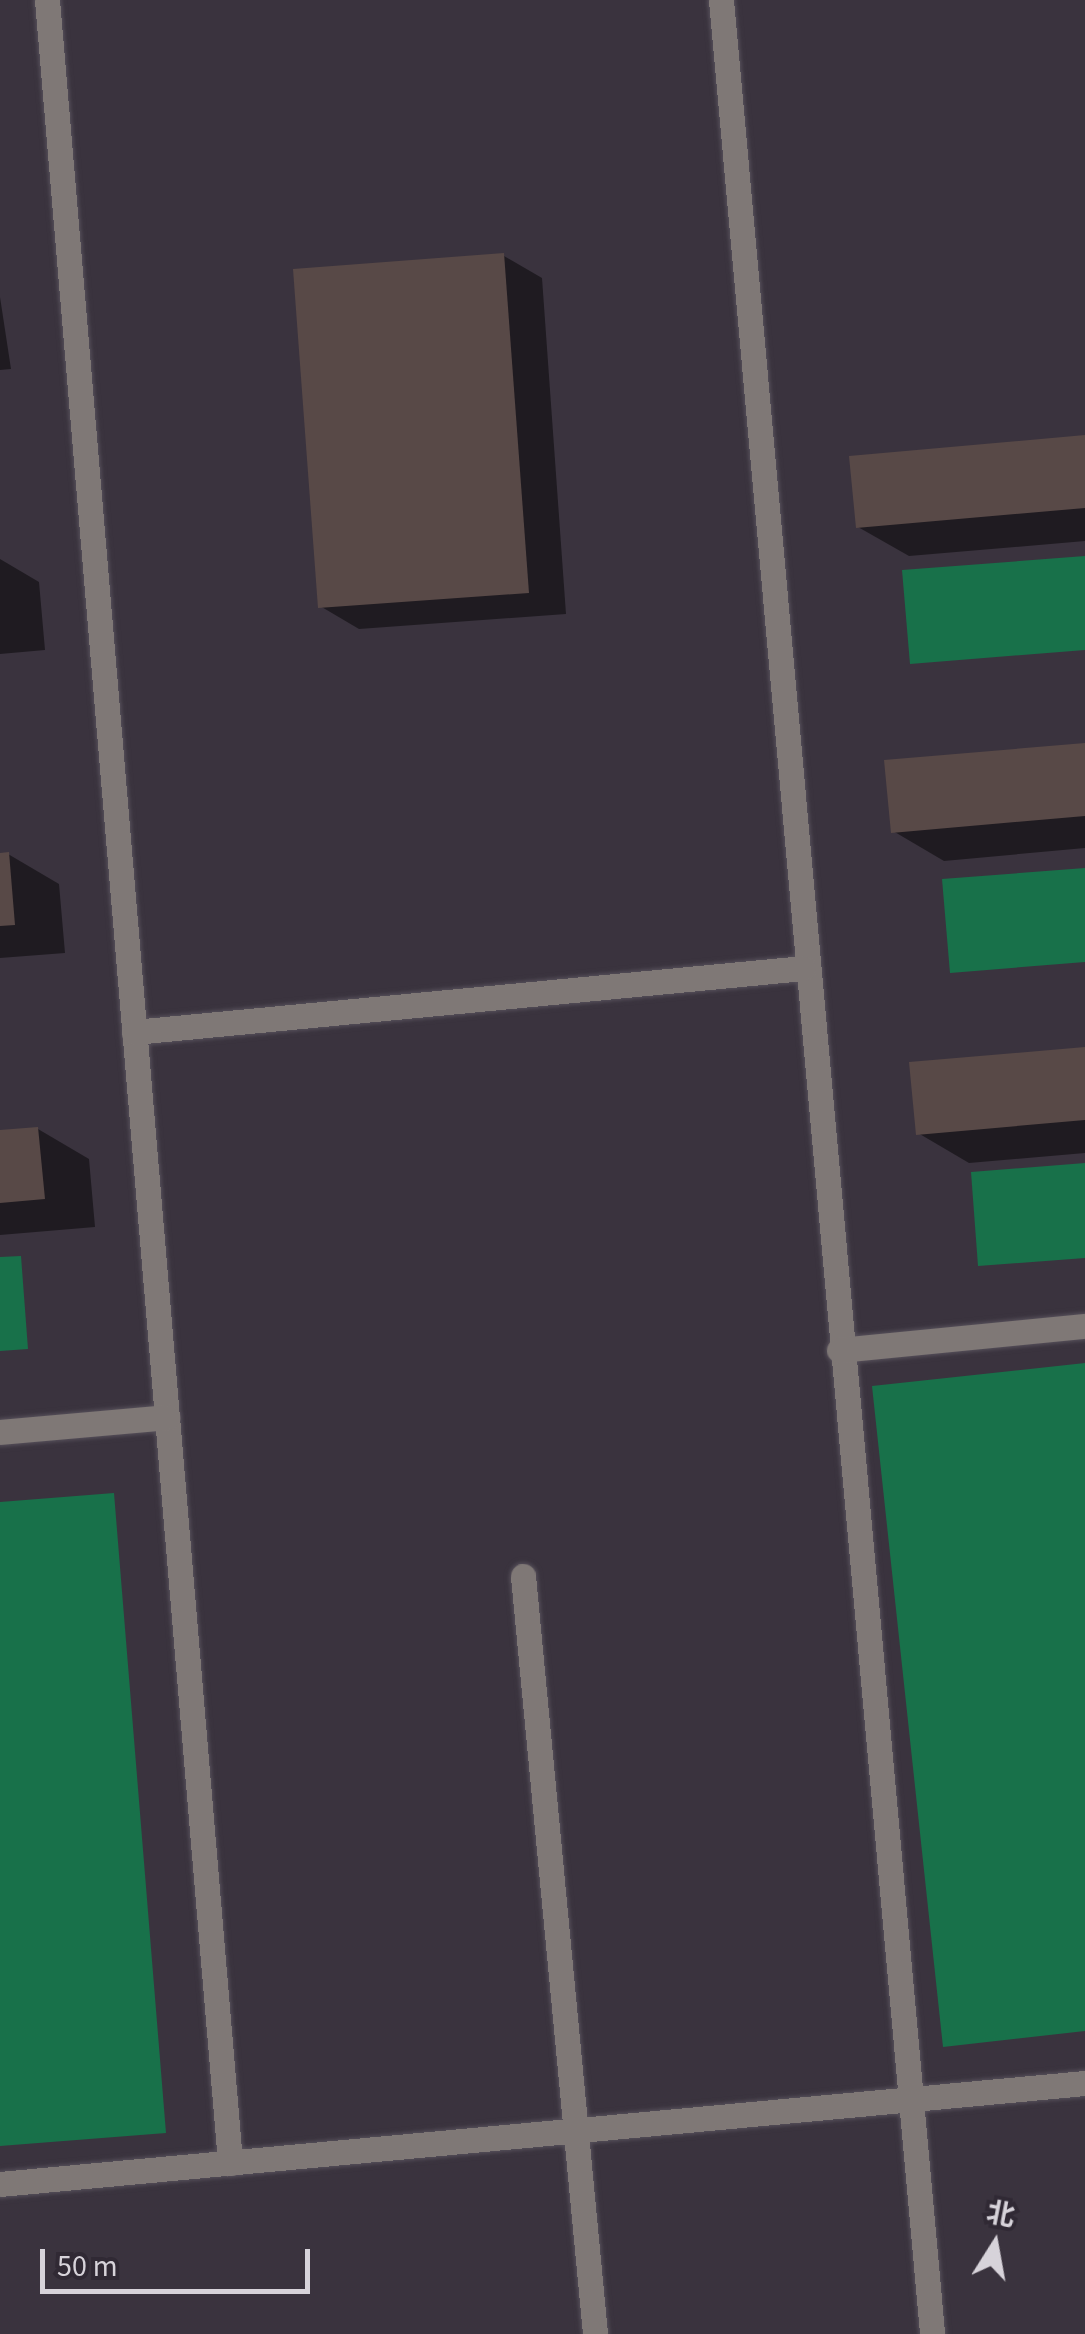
<!DOCTYPE html>
<meta charset="utf-8">
<style>
body{margin:0}
#map{position:relative;width:1085px;height:2334px;overflow:hidden;background:#3a333e;font-family:"Source Sans 3","Noto Sans SC",sans-serif}
div>[style]{position:absolute}
[style*='--x']{left:calc(var(--x)*1px);top:calc(var(--y)*1px);width:calc(var(--w)*1px);rotate:calc(var(--a)*1deg)}
.green>*{inset:0;background:#18714a}
.shadow>*{inset:0;background:#0007}
.building>*{inset:0;background:#584947}
.roads{filter:drop-shadow(0 0 2px #56505a) drop-shadow(0 0 2px #56505a)}
.minor>*{height:25px;margin:-12.5px;padding:0 12.5px;transform-origin:12.5px;border-radius:12.5px;background:#7f7876}
span{translate:-50% -50%;white-space:nowrap;text-align:center;line-height:1.15;-webkit-text-stroke:9px #302934;paint-order:stroke}
.north{position:absolute;left:945px;top:2194px;width:100px;height:100px;-webkit-text-stroke:8px #302934;paint-order:stroke;rotate:11deg;font-size:28px;font-weight:700;line-height:40px;text-align:center;color:#d7d3da}
.north::after{content:'';display:block;margin:auto;width:35px;height:45px;background:#d7d3da;clip-path:polygon(50% 0,100% 100%,50% 72%,0 100%)}
.scale{position:absolute;left:40px;top:2249px;width:270px;height:45px;box-sizing:border-box;border:5px solid #d7d3da;border-top:0;padding-left:12px;font-size:30px;line-height:35px;white-space:nowrap;color:#d7d3da;-webkit-text-stroke:8px #302934;paint-order:stroke}
</style>
<div id="map">
<div class="green">
<div style="clip-path:polygon(1085px 556px,1085px 650px,910px 664px,902px 570px)"></div>
<div style="clip-path:polygon(1085px 868px,1085px 962px,950px 973px,942px 879px)"></div>
<div style="clip-path:polygon(1085px 1163px,1085px 1258px,978px 1266px,971px 1172px)"></div>
<div style="clip-path:polygon(21px 1256px,28px 1349px,0 1351px,0 1257px)"></div>
<div style="clip-path:polygon(1085px 1363px,1085px 2031px,943px 2047px,872px 1386px)"></div>
<div style="clip-path:polygon(114px 1493px,166px 2133px,0 2146px,0 1502px)"></div>
</div>
<div class="shadow">
<div style="clip-path:polygon(504px 256px,542px 278px,566px 614px,359px 629px,320px 606px)"></div>
<div style="clip-path:polygon(0 297px,11px 369px,0 370px)"></div>
<div style="clip-path:polygon(1085px 438px,1085px 541px,909px 556px,858px 527px)"></div>
<div style="clip-path:polygon(0 559px,39px 582px,45px 650px,0 654px)"></div>
<div style="clip-path:polygon(1085px 745px,1085px 848px,944px 861px,893px 831px)"></div>
<div style="clip-path:polygon(8px 854px,59px 884px,65px 953px,0 958px,0 855px)"></div>
<div style="clip-path:polygon(1085px 1050px,1085px 1153px,969px 1163px,918px 1133px)"></div>
<div style="clip-path:polygon(38px 1129px,89px 1159px,95px 1227px,0 1235px,0 1132px)"></div>
</div>
<div class="building">
<div style="clip-path:polygon(504px 253px,529px 593px,318px 608px,293px 269px)"></div>
<div style="clip-path:polygon(1085px 435px,1085px 508px,856px 528px,849px 456px)"></div>
<div style="clip-path:polygon(1085px 743px,1085px 816px,891px 833px,884px 760px)"></div>
<div style="clip-path:polygon(9px 852px,15px 925px,0 926px,0 853px)"></div>
<div style="clip-path:polygon(1085px 1047px,1085px 1120px,916px 1135px,909px 1062px)"></div>
<div style="clip-path:polygon(38px 1127px,45px 1199px,0 1203px,0 1130px)"></div>
</div>
<div class="roads">
<div class="minor">
<div style="--x:47;--y:0;--w:2171;--a:85.16"></div>
<div style="--x:721;--y:0;--w:2344;--a:84.83"></div>
<div style="--x:134;--y:1032;--w:672;--a:-5.46"></div>
<div style="--x:839;--y:1350;--w:247;--a:-5.6"></div>
<div style="--x:0;--y:1432;--w:168;--a:-5.1"></div>
<div style="--x:523;--y:1576;--w:761;--a:84.57"></div>
<div style="--x:0;--y:2184;--w:1090;--a:-5.32"></div>
</div>
</div>
<div class="north">北</div>
<div class="scale">50 m</div>
</div>
